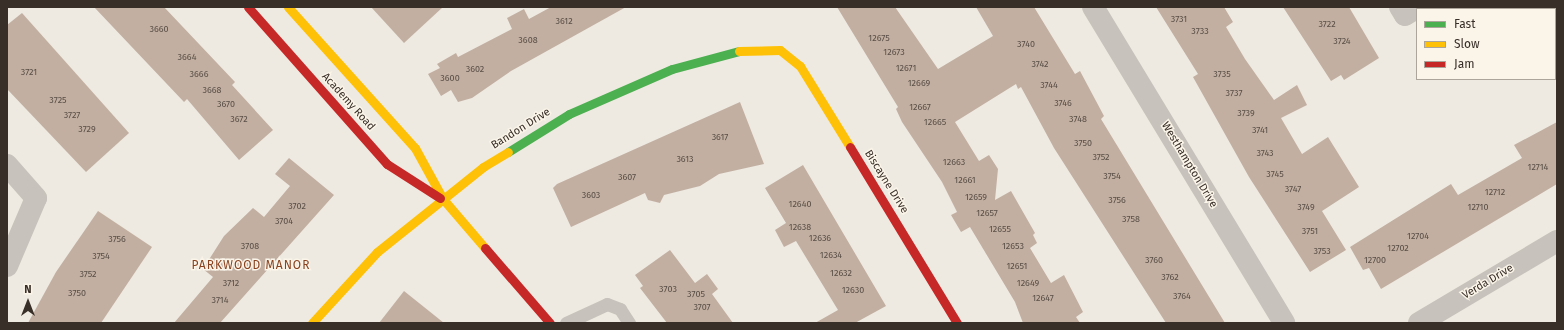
<!DOCTYPE html>
<style>
body{margin:0}
#map{position:relative;width:1564px;height:330px;overflow:hidden;background:#eeeae1;font-family:"Fira Sans",sans-serif}
div>[style]{position:absolute}
[style*='--x']{left:calc(var(--x)*1px);top:calc(var(--y)*1px);width:calc(var(--w)*1px);rotate:calc(var(--a)*1deg)}
.building>*{inset:0;background:#c2afa2}
.lane>*{height:13px;margin:-6.5px;padding:0 6.5px;transform-origin:6.5px;border-radius:6.5px;background:#c7c2bb}
.street>*{height:22px;margin:-11px;padding:0 11px;transform-origin:11px;border-radius:11px;background:#c7c2bb}
.fast>*{height:9px;margin:-4.5px;padding:0 4.5px;transform-origin:4.5px;border-radius:4.5px;background:#4caf50}
.slow>*{height:9px;margin:-4.5px;padding:0 4.5px;transform-origin:4.5px;border-radius:4.5px;background:#ffc107}
.jam>*{height:9px;margin:-4.5px;padding:0 4.5px;transform-origin:4.5px;border-radius:4.5px;background:#c62828}
span{translate:-50% -50%;white-space:nowrap;text-align:center;line-height:1.15;-webkit-text-stroke:3px #faf4e9;paint-order:stroke}
.number-label{font-size:9px;color:#5a4f46}
.number-label span{-webkit-text-stroke-width:0}
.street-label{font-size:11px;color:#382f28}
.neighbourhood-label{font-size:12px;color:#8a421e;letter-spacing:1px}
.frame{position:absolute;inset:0;border:8px solid #382f28;pointer-events:none}
.legend{position:absolute;left:1416px;top:8px;width:140px;height:72px;box-sizing:border-box;background:#faf4e9;border:1px solid #aca59c;margin:0;padding:5px 7px;list-style:none;font-size:12px;color:#382f28}
.legend li{display:flex;align-items:center;gap:8px;height:20px}
.legend b{width:20px;border:1px solid #aca59c}
.north{position:absolute;left:8px;top:282px;width:40px;height:40px;-webkit-text-stroke:3px #faf4e9;paint-order:stroke;rotate:0deg;font-size:11px;font-weight:700;line-height:16px;text-align:center;color:#382f28}
.north::after{content:'';display:block;margin:auto;width:14px;height:18px;background:#382f28;clip-path:polygon(50% 0,100% 100%,50% 72%,0 100%)}
</style>
<div id="map">
<div class="building">
<div style="clip-path:polygon(94px 7px,164px 7px,235px 82px,232px 85px,273px 130px,239px 160px,187px 99px,184px 102px)"></div>
<div style="clip-path:polygon(371px 7px,443px 7px,404px 43px)"></div>
<div style="clip-path:polygon(551px 7px,626px 7px,511px 71px,472px 98px,458px 102px,451px 90px,441px 96px,428px 74px,440px 68px,437px 64px,456px 53px,458px 57px,512px 29px,507px 18px,524px 9px,529px 19px)"></div>
<div style="clip-path:polygon(837px 7px,895px 7px,938px 69px,993px 36px,976px 7px,1034px 7px,1075px 74px,1080px 71px,1104px 116px,1101px 119px,1225px 323px,1166px 323px,1054px 148px,1021px 87px,1018px 89px,1016px 84px,955px 122px,979px 161px,989px 155px,998px 169px,995px 200px,1011px 191px,1035px 233px,1033px 235px,1037px 243px,1030px 248px,1051px 283px,1064px 275px,1083px 312px,1076px 317px,1080px 323px,1023px 323px,1015px 302px,970px 227px,961px 232px,951px 215px,957px 212px,942px 182px,902px 122px,896px 109px,898px 107px)"></div>
<div style="clip-path:polygon(1156px 7px,1224px 7px,1233px 22px,1226px 27px,1245px 59px,1274px 100px,1297px 85px,1307px 105px,1281px 118px,1302px 154px,1328px 137px,1359px 187px,1322px 211px,1346px 250px,1310px 272px,1249px 177px,1193px 77px,1198px 74px)"></div>
<div style="clip-path:polygon(1283px 7px,1349px 7px,1379px 58px,1344px 80px,1341px 75px,1331px 81px)"></div>
<div style="clip-path:polygon(22px 13px,129px 133px,86px 172px,7px 89px,7px 25px)"></div>
<div style="clip-path:polygon(740px 102px,764px 164px,719px 174px,700px 186px,664px 195px,660px 203px,648px 200px,645px 193px,571px 227px,553px 188px,557px 184px)"></div>
<div style="clip-path:polygon(1557px 122px,1557px 184px,1381px 289px,1369px 268px,1363px 270px,1350px 247px,1451px 184px,1458px 195px,1522px 158px,1514px 145px)"></div>
<div style="clip-path:polygon(289px 158px,334px 195px,220px 323px,174px 323px,213px 277px,203px 269px,224px 236px,253px 208px,264px 217px,290px 186px,275px 174px)"></div>
<div style="clip-path:polygon(803px 165px,886px 306px,855px 323px,815px 323px,838px 310px,796px 241px,784px 247px,775px 230px,786px 223px,765px 188px)"></div>
<div style="clip-path:polygon(98px 211px,152px 247px,101px 323px,28px 323px,56px 272px)"></div>
<div style="clip-path:polygon(670px 250px,695px 283px,707px 274px,718px 289px,712px 294px,733px 323px,667px 323px,640px 288px,643px 286px,635px 275px)"></div>
<div style="clip-path:polygon(404px 291px,444px 323px,379px 323px)"></div>
</div>
<div class="lane">
<div style="--x:566;--y:323;--w:45;--a:-24.9"></div>
<div style="--x:607;--y:304;--w:14;--a:21"></div>
<div style="--x:620;--y:309;--w:17;--a:57"></div>
</div>
<div class="street">
<div style="--x:1093;--y:7;--w:369;--a:58.8"></div>
<div style="--x:1400;--y:7;--w:9;--a:58"></div>
<div style="--x:1405;--y:15;--w:15;--a:-32"></div>
<div style="--x:7;--y:165;--w:44;--a:48.7"></div>
<div style="--x:36;--y:198;--w:74;--a:113.1"></div>
<div style="--x:1419;--y:323;--w:161;--a:-30.7"></div>
</div>
<div class="fast">
<div style="--x:508;--y:152;--w:72;--a:-31.9"></div>
<div style="--x:569;--y:114;--w:112;--a:-23.6"></div>
<div style="--x:672;--y:69;--w:69;--a:-15"></div>
</div>
<div class="slow">
<div style="--x:288;--y:7;--w:190;--a:48"></div>
<div style="--x:415;--y:148;--w:58;--a:61.2"></div>
<div style="--x:443;--y:199;--w:65;--a:49.4"></div>
<div style="--x:739;--y:51;--w:41;--a:-1.4"></div>
<div style="--x:780;--y:50;--w:26;--a:39"></div>
<div style="--x:800;--y:66;--w:95;--a:58.3"></div>
<div style="--x:312;--y:323;--w:96;--a:-47.5"></div>
<div style="--x:377;--y:252;--w:136;--a:-38.7"></div>
<div style="--x:483;--y:167;--w:29;--a:-31"></div>
</div>
<div class="jam">
<div style="--x:248;--y:7;--w:210;--a:48.5"></div>
<div style="--x:387;--y:164;--w:63;--a:32.7"></div>
<div style="--x:850;--y:147;--w:206;--a:58.7"></div>
<div style="--x:485;--y:248;--w:99;--a:49.1"></div>
</div>
<div class="number-label">
<span style="left:1179px;top:19px">3731</span>
<span style="left:564px;top:21px">3612</span>
<span style="left:1327px;top:24px">3722</span>
<span style="left:159px;top:29px">3660</span>
<span style="left:1200px;top:31px">3733</span>
<span style="left:879px;top:38px">12675</span>
<span style="left:528px;top:40px">3608</span>
<span style="left:1342px;top:41px">3724</span>
<span style="left:1026px;top:44px">3740</span>
<span style="left:894px;top:52px">12673</span>
<span style="left:187px;top:57px">3664</span>
<span style="left:1040px;top:64px">3742</span>
<span style="left:906px;top:68px">12671</span>
<span style="left:475px;top:69px">3602</span>
<span style="left:29px;top:72px">3721</span>
<span style="left:199px;top:74px">3666</span>
<span style="left:1222px;top:74px">3735</span>
<span style="left:450px;top:78px">3600</span>
<span style="left:919px;top:83px">12669</span>
<span style="left:1049px;top:85px">3744</span>
<span style="left:212px;top:90px">3668</span>
<span style="left:1234px;top:93px">3737</span>
<span style="left:58px;top:100px">3725</span>
<span style="left:1063px;top:103px">3746</span>
<span style="left:226px;top:104px">3670</span>
<span style="left:920px;top:107px">12667</span>
<span style="left:1246px;top:113px">3739</span>
<span style="left:72px;top:115px">3727</span>
<span style="left:239px;top:119px">3672</span>
<span style="left:1078px;top:119px">3748</span>
<span style="left:935px;top:122px">12665</span>
<span style="left:87px;top:129px">3729</span>
<span style="left:1260px;top:130px">3741</span>
<span style="left:720px;top:137px">3617</span>
<span style="left:1083px;top:143px">3750</span>
<span style="left:1265px;top:153px">3743</span>
<span style="left:1101px;top:157px">3752</span>
<span style="left:685px;top:159px">3613</span>
<span style="left:954px;top:162px">12663</span>
<span style="left:1538px;top:167px">12714</span>
<span style="left:1275px;top:174px">3745</span>
<span style="left:1112px;top:176px">3754</span>
<span style="left:627px;top:177px">3607</span>
<span style="left:965px;top:180px">12661</span>
<span style="left:1293px;top:189px">3747</span>
<span style="left:1495px;top:192px">12712</span>
<span style="left:591px;top:195px">3603</span>
<span style="left:976px;top:197px">12659</span>
<span style="left:1117px;top:200px">3756</span>
<span style="left:800px;top:204px">12640</span>
<span style="left:297px;top:206px">3702</span>
<span style="left:1306px;top:207px">3749</span>
<span style="left:1478px;top:207px">12710</span>
<span style="left:987px;top:213px">12657</span>
<span style="left:1131px;top:219px">3758</span>
<span style="left:284px;top:221px">3704</span>
<span style="left:800px;top:227px">12638</span>
<span style="left:1000px;top:229px">12655</span>
<span style="left:1310px;top:231px">3751</span>
<span style="left:1418px;top:236px">12704</span>
<span style="left:820px;top:238px">12636</span>
<span style="left:117px;top:239px">3756</span>
<span style="left:250px;top:246px">3708</span>
<span style="left:1013px;top:246px">12653</span>
<span style="left:1398px;top:248px">12702</span>
<span style="left:1322px;top:251px">3753</span>
<span style="left:831px;top:255px">12634</span>
<span style="left:101px;top:256px">3754</span>
<span style="left:1154px;top:260px">3760</span>
<span style="left:1375px;top:260px">12700</span>
<span style="left:1017px;top:266px">12651</span>
<span style="left:841px;top:273px">12632</span>
<span style="left:88px;top:274px">3752</span>
<span style="left:1170px;top:277px">3762</span>
<span style="left:231px;top:283px">3712</span>
<span style="left:1028px;top:283px">12649</span>
<span style="left:668px;top:289px">3703</span>
<span style="left:853px;top:290px">12630</span>
<span style="left:77px;top:293px">3750</span>
<span style="left:696px;top:294px">3705</span>
<span style="left:1182px;top:296px">3764</span>
<span style="left:1043px;top:298px">12647</span>
<span style="left:220px;top:300px">3714</span>
<span style="left:702px;top:307px">3707</span>
</div>
<div class="street-label">
<span style="left:348px;top:102px;rotate:48deg">Academy Road</span>
<span style="left:521px;top:129px;rotate:-32deg">Bandon Drive</span>
<span style="left:1189px;top:165px;rotate:59deg">Westhampton Drive</span>
<span style="left:886px;top:182px;rotate:58deg">Biscayne Drive</span>
<span style="left:1488px;top:282px;rotate:-31deg">Verda Drive</span>
</div>
<div class="neighbourhood-label">
<span style="left:251px;top:266px">PARKWOOD MANOR</span>
</div>
<div class="frame"></div>
<ul class="legend">
<li><b style="height:5px;background:#4caf50"></b>Fast</li>
<li><b style="height:5px;background:#ffc107"></b>Slow</li>
<li><b style="height:5px;background:#c62828"></b>Jam</li>
</ul>
<div class="north">N</div>
</div>
